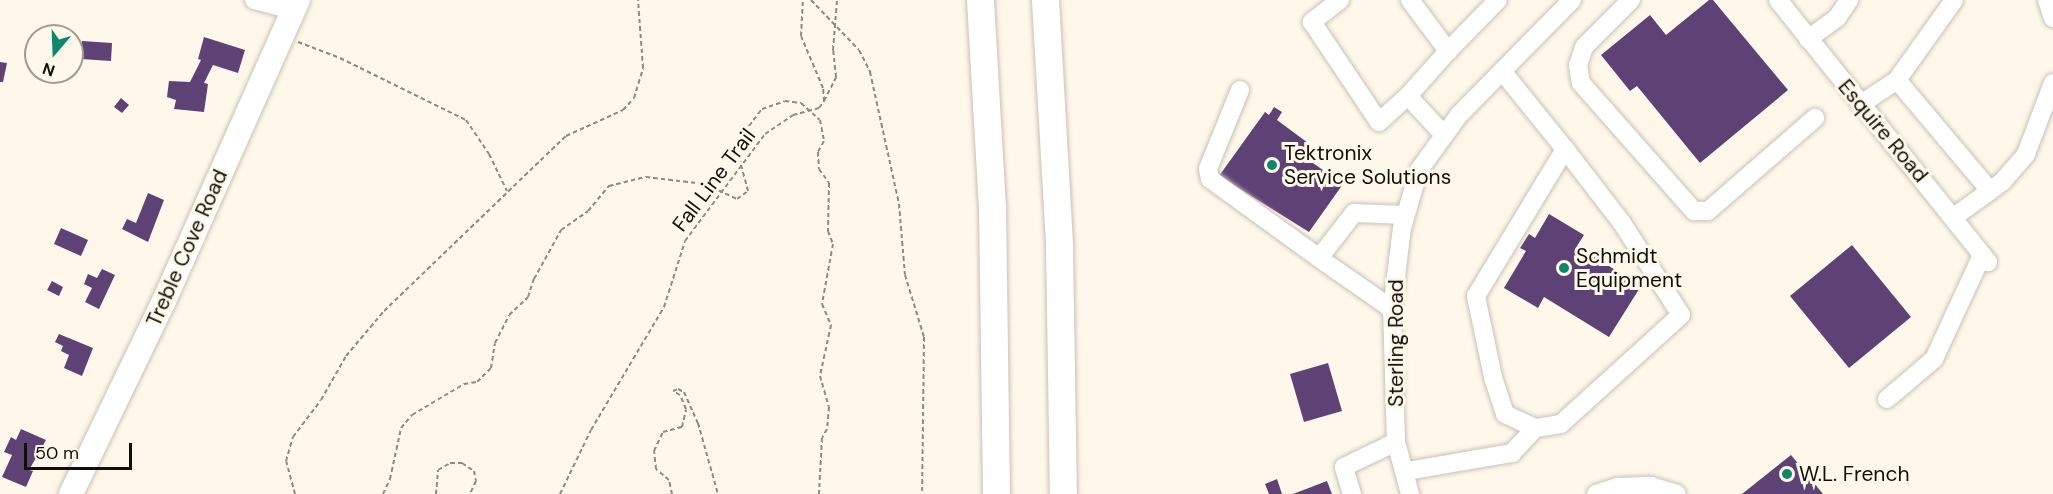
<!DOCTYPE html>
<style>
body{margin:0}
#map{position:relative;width:2053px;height:494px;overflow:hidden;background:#fff8ea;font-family:"DM Sans",sans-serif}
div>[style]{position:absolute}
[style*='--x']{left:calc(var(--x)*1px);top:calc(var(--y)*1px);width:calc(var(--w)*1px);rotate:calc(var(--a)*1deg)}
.building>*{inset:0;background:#5e4175}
.path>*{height:2px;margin-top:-1px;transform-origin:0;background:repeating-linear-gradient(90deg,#8e8a80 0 4.5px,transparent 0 7.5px)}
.roads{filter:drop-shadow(0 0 2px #c8c1b4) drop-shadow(0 0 2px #c8c1b4)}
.minor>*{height:18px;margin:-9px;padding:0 9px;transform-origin:9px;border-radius:9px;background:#fff}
.major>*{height:24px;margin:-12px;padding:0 12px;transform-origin:12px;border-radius:12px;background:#fff}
.highway>*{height:27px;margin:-13.5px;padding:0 13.5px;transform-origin:13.5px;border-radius:13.5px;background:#fff}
.dots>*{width:16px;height:16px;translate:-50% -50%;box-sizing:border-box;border:3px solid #fff8ea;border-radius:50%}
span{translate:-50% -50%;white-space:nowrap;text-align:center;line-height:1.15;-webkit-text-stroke:6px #fff8ea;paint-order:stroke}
.street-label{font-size:21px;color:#110f0a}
.poi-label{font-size:21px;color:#110f0a}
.left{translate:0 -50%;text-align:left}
.north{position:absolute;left:24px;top:24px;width:60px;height:60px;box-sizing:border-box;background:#fff8ea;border:2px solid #a09b90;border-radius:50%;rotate:199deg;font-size:16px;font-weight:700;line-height:24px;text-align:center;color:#110f0a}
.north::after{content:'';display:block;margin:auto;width:21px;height:27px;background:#0d886a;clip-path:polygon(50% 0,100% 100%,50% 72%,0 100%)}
.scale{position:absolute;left:24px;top:443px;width:108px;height:27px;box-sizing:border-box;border:3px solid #110f0a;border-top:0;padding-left:8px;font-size:18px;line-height:21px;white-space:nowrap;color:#110f0a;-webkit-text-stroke:4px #fff8ea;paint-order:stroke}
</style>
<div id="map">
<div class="building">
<div style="clip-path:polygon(1709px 0,1713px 0,1788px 90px,1700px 163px,1637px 86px,1630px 91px,1601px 55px,1650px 15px,1666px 35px)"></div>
<div style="clip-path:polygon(204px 37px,245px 50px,238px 73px,213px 65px,204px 83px,208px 84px,204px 112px,174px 109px,176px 100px,167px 97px,169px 81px,190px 82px,201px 60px,198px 59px)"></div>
<div style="clip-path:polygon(82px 41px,112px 43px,111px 61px,81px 59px)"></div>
<div style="clip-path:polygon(0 62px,7px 63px,3px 82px,0 82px)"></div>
<div style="clip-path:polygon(121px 98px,129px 105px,122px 113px,114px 107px)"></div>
<div style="clip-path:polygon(1274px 107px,1282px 112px,1277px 120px,1308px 143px,1300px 154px,1343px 184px,1309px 232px,1219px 176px,1265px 112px,1269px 115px)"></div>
<div style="clip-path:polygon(148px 193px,164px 200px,148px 242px,122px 229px,127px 219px,136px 223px)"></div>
<div style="clip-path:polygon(1549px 214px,1584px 235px,1577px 246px,1641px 286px,1609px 337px,1544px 297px,1538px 308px,1504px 288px,1526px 251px,1520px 248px,1529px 234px,1535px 238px)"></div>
<div style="clip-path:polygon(61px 228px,88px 240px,81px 256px,54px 244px)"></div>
<div style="clip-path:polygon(1852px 245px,1911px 317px,1849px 368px,1790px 296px)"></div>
<div style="clip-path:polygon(102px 269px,115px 275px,99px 309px,85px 302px,92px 288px,84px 284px,88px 274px,97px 278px)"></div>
<div style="clip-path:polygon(52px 281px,63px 287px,59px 296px,47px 290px)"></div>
<div style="clip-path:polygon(59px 334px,93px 348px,82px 376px,64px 368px,69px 355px,61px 351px,63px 346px,55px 342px)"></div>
<div style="clip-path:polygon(1328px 363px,1342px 411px,1304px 422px,1290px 374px)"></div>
<div style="clip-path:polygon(21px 429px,46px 440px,29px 470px,33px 471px,26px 487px,2px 477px,12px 455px,4px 452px,11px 437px,16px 440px)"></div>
<div style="clip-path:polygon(1791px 455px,1823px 494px,1742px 494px)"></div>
<div style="clip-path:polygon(1277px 479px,1282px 494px,1269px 494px,1265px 484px)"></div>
<div style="clip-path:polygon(1327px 481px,1332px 494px,1293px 494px)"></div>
</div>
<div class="path">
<div style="--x:811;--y:0;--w:69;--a:46.2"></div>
<div style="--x:859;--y:50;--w:25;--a:63"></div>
<div style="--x:870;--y:72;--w:135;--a:77.6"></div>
<div style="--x:899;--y:204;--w:71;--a:85.2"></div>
<div style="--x:905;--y:275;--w:65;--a:73"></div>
<div style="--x:924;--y:337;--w:157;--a:90.7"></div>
<div style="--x:298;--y:42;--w:45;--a:20.9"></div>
<div style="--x:340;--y:58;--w:140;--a:26.2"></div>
<div style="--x:466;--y:120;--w:41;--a:55.9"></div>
<div style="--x:489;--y:154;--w:41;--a:64.1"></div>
<div style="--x:824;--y:101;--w:27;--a:-63"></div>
<div style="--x:836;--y:77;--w:27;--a:-96"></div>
<div style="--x:833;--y:50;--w:50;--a:-85.4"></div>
<div style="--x:295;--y:494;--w:34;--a:-105"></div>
<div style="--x:286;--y:461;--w:25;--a:-74"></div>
<div style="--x:293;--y:437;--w:46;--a:-52.9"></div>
<div style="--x:321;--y:400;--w:51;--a:-60.4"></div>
<div style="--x:346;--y:356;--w:59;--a:-49.8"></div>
<div style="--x:384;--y:311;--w:252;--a:-43.9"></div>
<div style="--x:566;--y:136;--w:63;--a:-24.5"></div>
<div style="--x:623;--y:110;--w:16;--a:-47"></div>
<div style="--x:634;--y:98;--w:31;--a:-73"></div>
<div style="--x:643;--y:68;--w:68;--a:-94.2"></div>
<div style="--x:383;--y:494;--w:17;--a:-65"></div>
<div style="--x:390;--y:479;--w:52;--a:-77.8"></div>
<div style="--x:401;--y:428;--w:17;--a:-50"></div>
<div style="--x:412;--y:415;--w:61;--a:-30.8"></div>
<div style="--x:464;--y:384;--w:13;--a:-9"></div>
<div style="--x:477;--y:382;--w:20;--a:-45"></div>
<div style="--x:491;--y:368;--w:25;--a:-81"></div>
<div style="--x:495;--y:343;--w:31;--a:-63"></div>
<div style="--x:509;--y:315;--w:26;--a:-43"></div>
<div style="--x:528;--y:297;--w:19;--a:-72"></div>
<div style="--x:534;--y:279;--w:56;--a:-61.1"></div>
<div style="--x:561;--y:230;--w:33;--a:-35"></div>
<div style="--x:588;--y:211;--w:33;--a:-50"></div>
<div style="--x:609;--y:186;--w:38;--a:-14"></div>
<div style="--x:646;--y:177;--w:59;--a:6.8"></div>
<div style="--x:705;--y:184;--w:35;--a:25"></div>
<div style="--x:737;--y:199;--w:14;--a:-36"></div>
<div style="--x:748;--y:191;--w:34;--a:-105"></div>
<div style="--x:739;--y:158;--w:20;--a:-87"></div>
<div style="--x:740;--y:138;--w:36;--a:-53"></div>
<div style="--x:762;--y:109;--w:24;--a:-19"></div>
<div style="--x:785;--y:101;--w:16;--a:7"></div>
<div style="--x:801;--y:103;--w:25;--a:42"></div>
<div style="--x:820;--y:120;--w:21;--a:79"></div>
<div style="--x:824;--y:141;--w:13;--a:119"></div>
<div style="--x:818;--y:152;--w:17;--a:87"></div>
<div style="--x:819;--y:169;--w:17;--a:54"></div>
<div style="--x:829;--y:183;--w:48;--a:91.2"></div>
<div style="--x:828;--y:231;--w:14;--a:69"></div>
<div style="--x:833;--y:244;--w:61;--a:100.4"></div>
<div style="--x:822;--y:304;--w:23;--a:67"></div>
<div style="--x:831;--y:325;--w:52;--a:102.2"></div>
<div style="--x:820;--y:376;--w:32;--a:74"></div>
<div style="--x:829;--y:407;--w:22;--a:95"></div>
<div style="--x:827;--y:429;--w:10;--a:119"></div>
<div style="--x:822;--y:438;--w:56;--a:93.1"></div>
<div style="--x:436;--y:494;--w:24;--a:-85"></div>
<div style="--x:438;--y:470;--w:14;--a:-30"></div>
<div style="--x:450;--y:463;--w:12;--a:0"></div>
<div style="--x:462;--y:463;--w:14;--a:34"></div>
<div style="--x:474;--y:471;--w:10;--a:79"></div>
<div style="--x:476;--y:481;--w:14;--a:115"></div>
<div style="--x:560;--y:494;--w:71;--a:-64.2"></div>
<div style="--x:591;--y:430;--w:143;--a:-59.3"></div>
<div style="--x:664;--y:307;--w:69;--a:-72.3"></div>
<div style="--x:685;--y:241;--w:134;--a:-53.2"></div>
<div style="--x:765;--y:134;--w:34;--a:-34"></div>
<div style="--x:793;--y:115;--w:27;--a:-15"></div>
<div style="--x:819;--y:108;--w:9;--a:-54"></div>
<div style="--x:824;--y:101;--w:13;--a:-94"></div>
<div style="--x:823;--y:88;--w:56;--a:-112.9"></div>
<div style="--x:801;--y:36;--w:36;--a:-87"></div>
<div style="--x:672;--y:494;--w:14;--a:-102"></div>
<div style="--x:669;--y:480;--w:17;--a:-140"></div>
<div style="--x:656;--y:469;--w:18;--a:-96"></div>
<div style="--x:654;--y:451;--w:21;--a:-65"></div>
<div style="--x:663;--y:432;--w:20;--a:-15"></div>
<div style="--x:682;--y:427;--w:18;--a:-77"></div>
<div style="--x:686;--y:409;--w:15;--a:-113"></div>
<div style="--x:680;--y:395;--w:8;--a:-150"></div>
<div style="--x:673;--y:391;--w:5;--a:-22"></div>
<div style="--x:678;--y:389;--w:7;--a:27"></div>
<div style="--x:684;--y:392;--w:34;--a:66"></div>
<div style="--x:698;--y:423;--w:74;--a:74.3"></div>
</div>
<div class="roads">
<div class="minor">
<div style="--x:254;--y:0;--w:40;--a:14.4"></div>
<div style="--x:1340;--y:0;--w:36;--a:142"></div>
<div style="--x:1312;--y:22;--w:120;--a:56.2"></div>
<div style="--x:1379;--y:122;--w:39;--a:-42"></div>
<div style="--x:1408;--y:96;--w:53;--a:47.3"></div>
<div style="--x:1410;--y:0;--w:64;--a:53.3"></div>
<div style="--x:1448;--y:51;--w:71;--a:-45.6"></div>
<div style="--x:1631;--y:0;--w:66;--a:135"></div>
<div style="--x:1584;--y:47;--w:19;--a:108"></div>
<div style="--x:1578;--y:65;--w:18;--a:81"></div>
<div style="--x:1581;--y:83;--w:171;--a:48.6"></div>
<div style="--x:1694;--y:211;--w:14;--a:0"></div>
<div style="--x:1708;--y:211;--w:142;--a:-41"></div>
<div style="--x:1778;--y:0;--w:336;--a:51.3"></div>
<div style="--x:2047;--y:0;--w:19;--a:72"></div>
<div style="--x:1808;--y:39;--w:36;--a:-36"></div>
<div style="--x:1837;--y:18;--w:22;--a:-56"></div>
<div style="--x:1502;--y:71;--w:100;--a:51.1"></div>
<div style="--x:1565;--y:149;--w:93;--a:52.4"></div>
<div style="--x:1622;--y:223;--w:109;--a:57.3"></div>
<div style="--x:1681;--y:315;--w:162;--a:137.8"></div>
<div style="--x:1561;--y:424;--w:26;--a:171"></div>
<div style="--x:1535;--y:428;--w:33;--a:-155"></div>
<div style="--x:1505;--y:414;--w:39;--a:-108"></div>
<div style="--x:1493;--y:377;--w:83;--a:-101.9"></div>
<div style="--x:1476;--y:296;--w:172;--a:-58.8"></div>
<div style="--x:1897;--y:80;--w:98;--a:-54.5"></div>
<div style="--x:1240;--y:90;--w:85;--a:112.1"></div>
<div style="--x:1208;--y:169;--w:10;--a:79"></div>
<div style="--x:1210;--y:179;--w:135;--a:35.9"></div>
<div style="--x:1408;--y:96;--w:60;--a:-48.4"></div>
<div style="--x:1861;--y:104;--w:43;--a:-33.7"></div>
<div style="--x:1897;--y:80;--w:145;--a:50"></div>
<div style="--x:1954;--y:217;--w:59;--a:-36.1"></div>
<div style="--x:2002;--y:182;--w:37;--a:-49"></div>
<div style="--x:2026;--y:154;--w:76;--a:-69.2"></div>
<div style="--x:1392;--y:309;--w:89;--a:-145.1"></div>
<div style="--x:1319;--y:258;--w:57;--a:-52.1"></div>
<div style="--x:1354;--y:213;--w:51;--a:2.2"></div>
<div style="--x:1887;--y:399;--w:62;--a:-40.4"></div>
<div style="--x:1934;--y:359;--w:115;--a:-65.2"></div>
<div style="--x:1407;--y:471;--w:107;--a:-9.7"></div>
<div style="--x:1512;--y:453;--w:34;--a:-47"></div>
<div style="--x:1352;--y:494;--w:28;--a:-107"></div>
<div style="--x:1344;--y:467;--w:58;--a:-25.7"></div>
<div style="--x:1410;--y:494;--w:54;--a:-105.1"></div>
<div style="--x:1396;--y:442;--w:133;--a:-91.7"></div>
<div style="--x:1392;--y:309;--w:82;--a:-83"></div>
<div style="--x:1402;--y:228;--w:60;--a:-73.7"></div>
<div style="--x:1419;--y:170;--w:68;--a:-54"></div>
<div style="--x:1459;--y:115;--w:161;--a:-45.5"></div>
<div style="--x:1596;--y:494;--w:23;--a:-18"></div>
<div style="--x:1618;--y:487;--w:33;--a:-2"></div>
<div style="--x:1651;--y:486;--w:27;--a:17"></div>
</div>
<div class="major">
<div style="--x:71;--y:494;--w:214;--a:-64.3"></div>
<div style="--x:164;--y:301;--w:329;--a:-66"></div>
</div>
<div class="highway">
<div style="--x:980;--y:0;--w:206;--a:86.7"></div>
<div style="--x:992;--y:206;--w:288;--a:89.2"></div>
<div style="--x:1045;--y:0;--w:246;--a:86.7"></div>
<div style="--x:1059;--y:246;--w:248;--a:89.1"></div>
</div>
</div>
<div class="dots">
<div style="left:1272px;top:165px;background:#0d886a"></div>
<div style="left:1564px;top:268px;background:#0d886a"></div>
<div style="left:1787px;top:474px;background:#0d886a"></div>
</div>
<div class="street-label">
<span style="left:1883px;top:131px;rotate:50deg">Esquire Road</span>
<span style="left:714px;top:180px;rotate:-53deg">Fall Line Trail</span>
<span style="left:187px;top:248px;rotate:-66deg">Treble Cove Road</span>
<span style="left:1396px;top:343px;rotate:-90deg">Sterling Road</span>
</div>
<div class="poi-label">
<span class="left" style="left:1284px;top:165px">Tektronix<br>Service Solutions</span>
<span class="left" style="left:1576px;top:268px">Schmidt<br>Equipment</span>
<span class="left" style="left:1799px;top:474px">W.L. French</span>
</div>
<div class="north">N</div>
<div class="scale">50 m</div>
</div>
